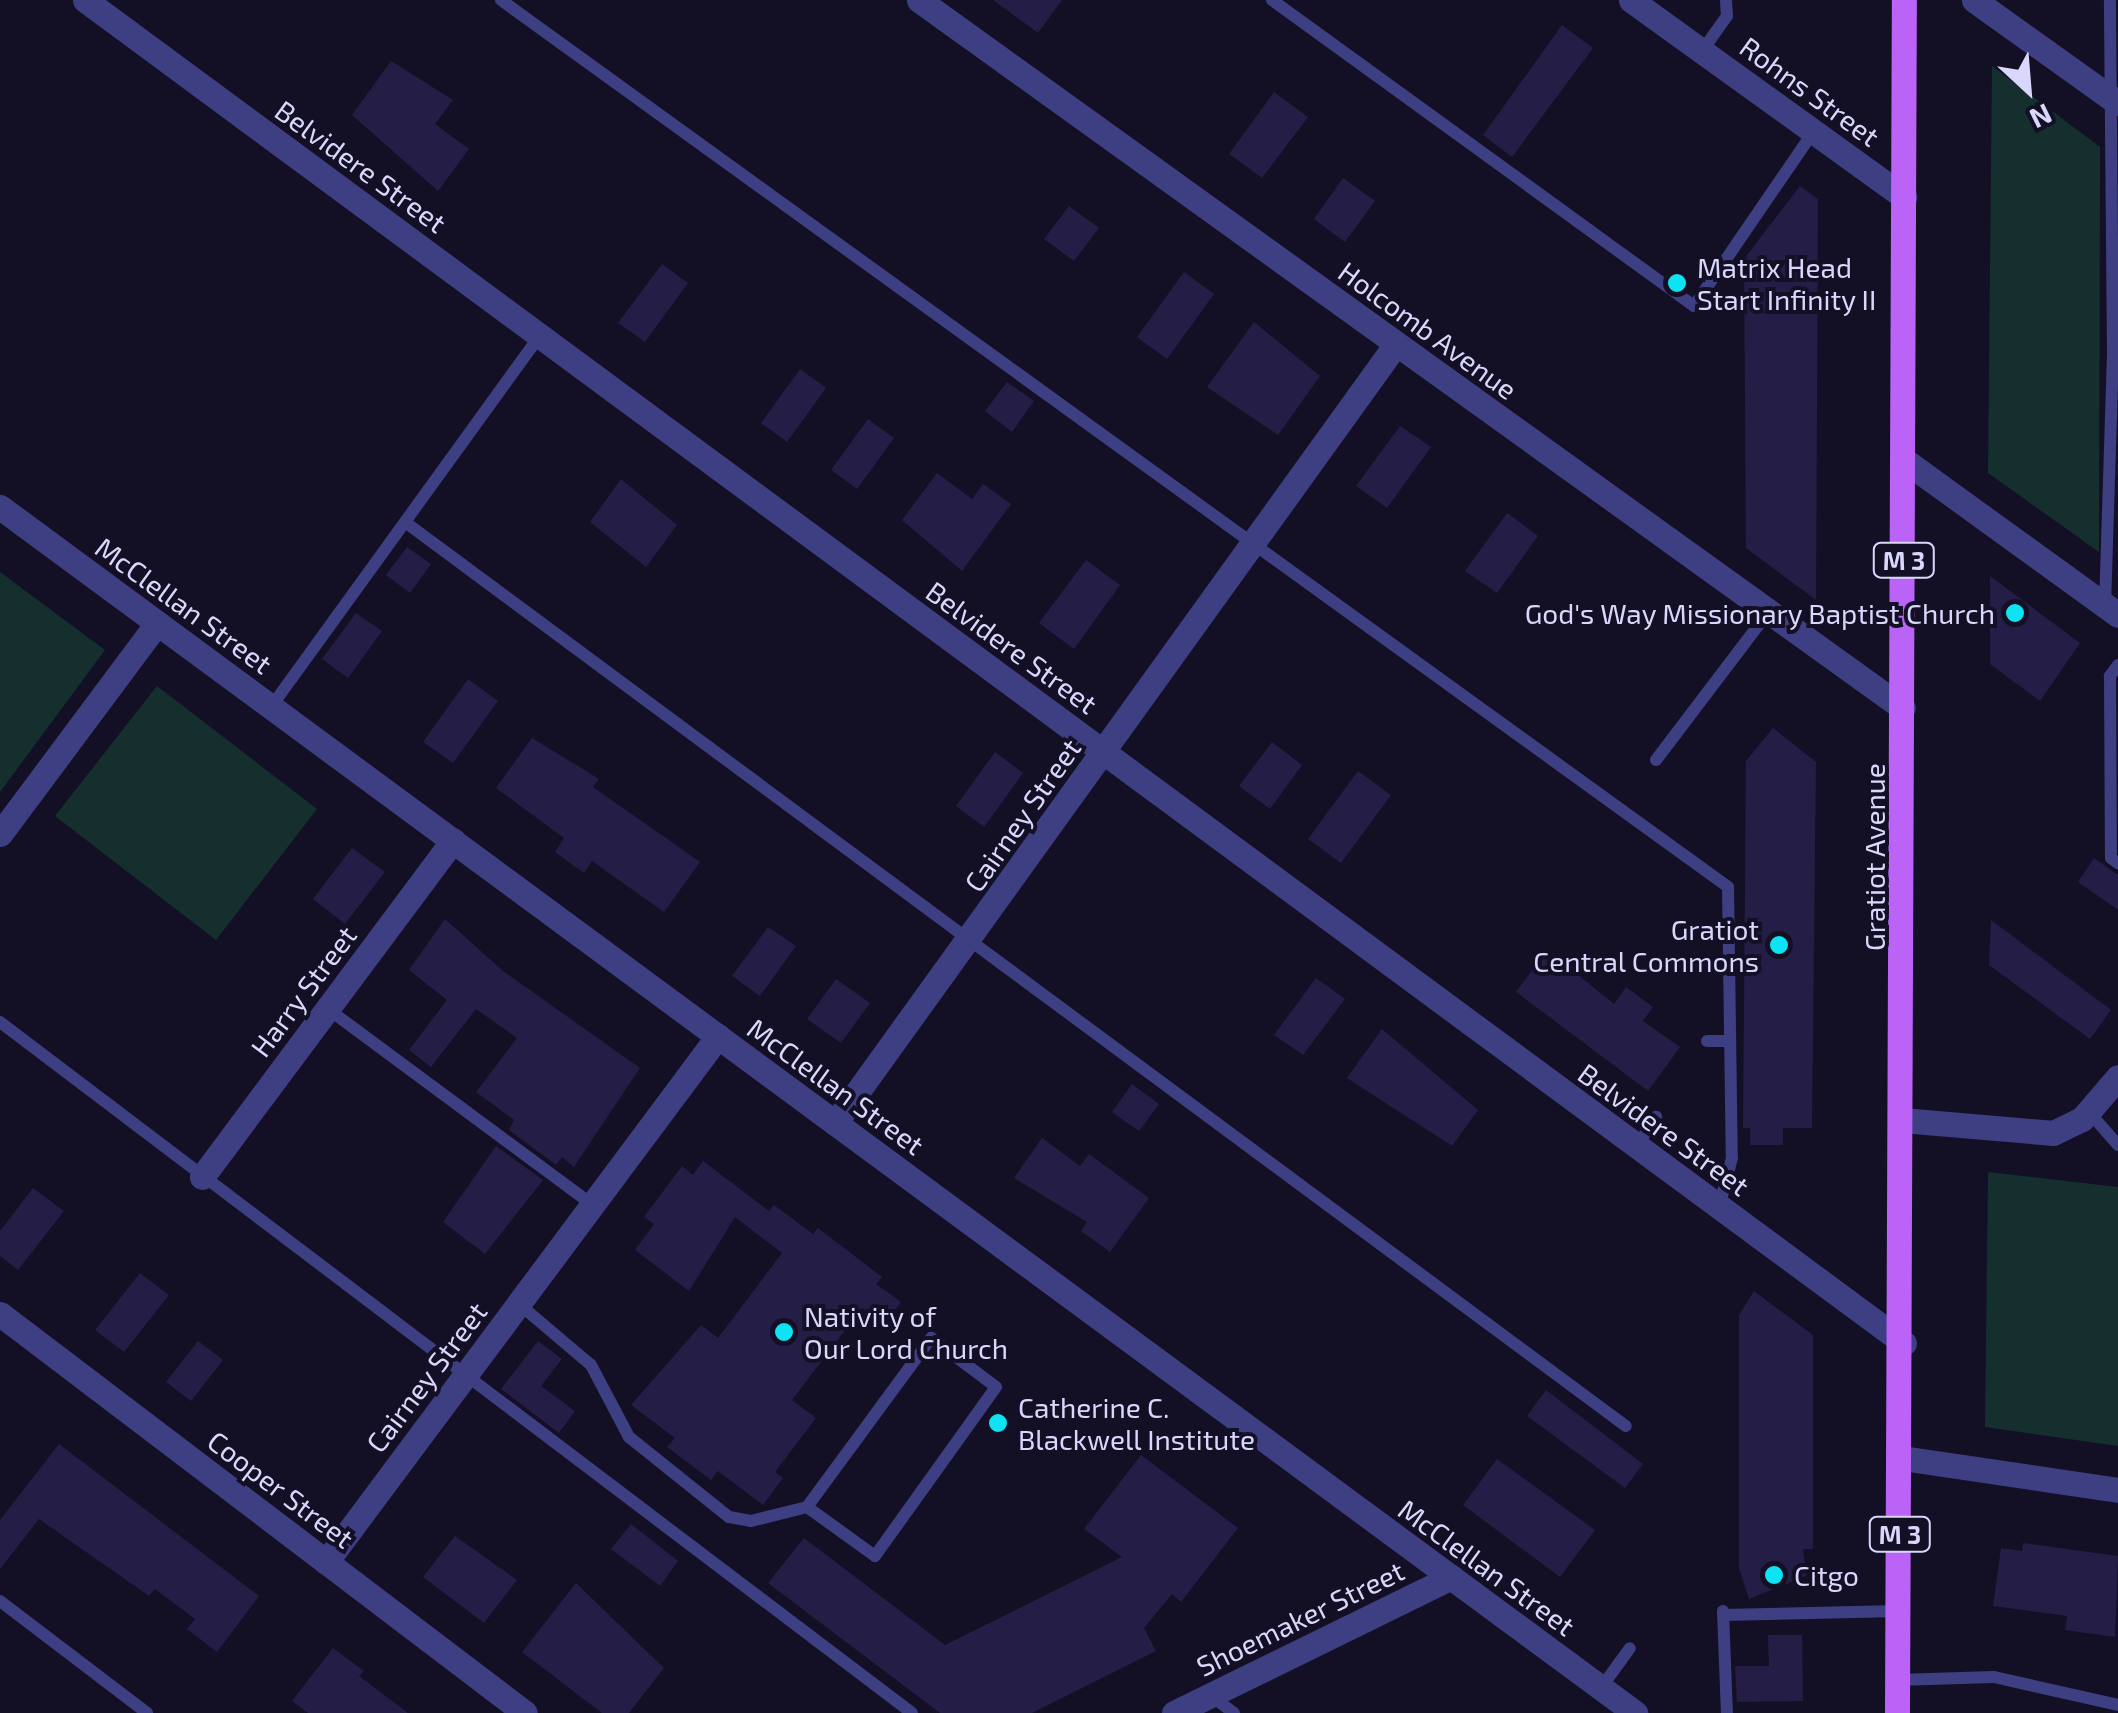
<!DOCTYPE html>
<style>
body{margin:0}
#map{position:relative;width:2118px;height:1713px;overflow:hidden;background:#131025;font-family:"Exo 2",sans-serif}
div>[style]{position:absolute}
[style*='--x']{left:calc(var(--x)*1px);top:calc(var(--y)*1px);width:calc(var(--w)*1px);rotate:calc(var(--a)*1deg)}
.green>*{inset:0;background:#142f2d}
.building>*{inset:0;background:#241d45}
.service>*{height:12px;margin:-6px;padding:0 6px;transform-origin:6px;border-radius:6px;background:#3e3e82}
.minor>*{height:25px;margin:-12.5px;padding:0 12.5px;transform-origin:12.5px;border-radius:12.5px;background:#3e3e82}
.tertiary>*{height:25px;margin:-12.5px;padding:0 12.5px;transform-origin:12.5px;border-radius:12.5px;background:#3e3e82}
.primary>*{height:25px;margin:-12.5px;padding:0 12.5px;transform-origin:12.5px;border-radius:12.5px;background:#bb63f7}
.dots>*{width:28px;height:28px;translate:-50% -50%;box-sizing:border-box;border:5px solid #131025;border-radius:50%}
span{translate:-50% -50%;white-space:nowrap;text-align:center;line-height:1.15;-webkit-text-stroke:8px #131025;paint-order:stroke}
.shield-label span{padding:2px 8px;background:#131025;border:2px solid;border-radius:8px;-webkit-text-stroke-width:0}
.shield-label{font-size:25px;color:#dad7fd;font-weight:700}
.street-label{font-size:28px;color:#dad7fd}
.poi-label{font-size:28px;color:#dad7fd}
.left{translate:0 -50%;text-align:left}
.right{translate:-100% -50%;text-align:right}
.north{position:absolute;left:1978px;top:40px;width:100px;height:100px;-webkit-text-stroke:8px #131025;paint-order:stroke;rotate:154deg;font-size:28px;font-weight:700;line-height:40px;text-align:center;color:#dad7fd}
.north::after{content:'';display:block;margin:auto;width:35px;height:45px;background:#dad7fd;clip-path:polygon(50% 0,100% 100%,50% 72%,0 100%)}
</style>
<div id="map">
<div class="green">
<div style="clip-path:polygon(1992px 66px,2100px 147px,2099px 552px,1988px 473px)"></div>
<div style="clip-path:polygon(0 572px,105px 650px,0 792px)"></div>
<div style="clip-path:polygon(157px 686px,317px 809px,216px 940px,55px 816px)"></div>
<div style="clip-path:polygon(1988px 1172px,2118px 1187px,2118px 1446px,1985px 1427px)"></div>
</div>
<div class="building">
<div style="clip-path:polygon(993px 0,1062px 0,1038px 33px)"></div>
<div style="clip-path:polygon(1562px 25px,1593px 48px,1512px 157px,1483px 135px)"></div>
<div style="clip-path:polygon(391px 61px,453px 100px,435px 124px,469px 149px,438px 191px,352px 115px)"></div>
<div style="clip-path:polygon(1274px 92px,1308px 117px,1262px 178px,1229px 154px)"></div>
<div style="clip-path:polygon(1343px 178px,1375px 201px,1345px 242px,1314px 219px)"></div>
<div style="clip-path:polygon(1800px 186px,1818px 199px,1816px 600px,1746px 548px,1744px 259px)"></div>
<div style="clip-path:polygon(1069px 206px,1099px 228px,1074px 261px,1044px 239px)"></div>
<div style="clip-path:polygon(662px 264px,688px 283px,645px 342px,618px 323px)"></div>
<div style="clip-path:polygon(1184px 272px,1214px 294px,1167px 359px,1137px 337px)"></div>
<div style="clip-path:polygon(1254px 322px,1320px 376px,1278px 435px,1207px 387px)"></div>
<div style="clip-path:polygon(800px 369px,826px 388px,787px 442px,761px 423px)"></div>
<div style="clip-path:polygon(1007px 382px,1034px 401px,1012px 432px,985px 411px)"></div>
<div style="clip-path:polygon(868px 419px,894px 438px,857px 489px,831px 470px)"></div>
<div style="clip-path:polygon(1400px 426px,1431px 447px,1387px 508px,1356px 486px)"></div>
<div style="clip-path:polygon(937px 473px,972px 499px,983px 484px,1011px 504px,962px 571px,902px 520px)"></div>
<div style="clip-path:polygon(621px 479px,677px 525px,646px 567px,590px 522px)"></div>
<div style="clip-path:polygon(1507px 513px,1538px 536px,1497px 593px,1465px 571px)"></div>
<div style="clip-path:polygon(407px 547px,431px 564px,410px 593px,386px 575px)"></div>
<div style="clip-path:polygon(1086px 560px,1120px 585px,1074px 649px,1039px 623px)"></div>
<div style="clip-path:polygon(1990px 576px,2080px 643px,2040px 701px,1990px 664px)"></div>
<div style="clip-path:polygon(356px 613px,382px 631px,348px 678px,322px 659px)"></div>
<div style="clip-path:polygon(468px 679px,498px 701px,453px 763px,423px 742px)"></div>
<div style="clip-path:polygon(1773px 728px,1816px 762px,1812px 1128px,1783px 1128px,1783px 1145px,1750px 1145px,1750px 1128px,1743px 1128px,1746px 761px)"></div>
<div style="clip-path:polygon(532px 738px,599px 779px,593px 787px,700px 862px,664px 912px,592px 861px,584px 873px,555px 852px,564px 838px,496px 788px)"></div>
<div style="clip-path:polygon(1272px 742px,1302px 765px,1270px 809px,1239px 786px)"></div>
<div style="clip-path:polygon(995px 752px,1023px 773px,984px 827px,956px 806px)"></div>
<div style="clip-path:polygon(1358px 771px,1391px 795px,1341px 863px,1308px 839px)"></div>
<div style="clip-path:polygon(352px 848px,385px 872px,345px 924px,313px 899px)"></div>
<div style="clip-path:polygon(2094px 858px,2118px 875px,2118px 910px,2078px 882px)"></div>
<div style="clip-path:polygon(445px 919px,503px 971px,640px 1068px,574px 1167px,562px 1157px,556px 1165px,509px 1130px,514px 1120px,476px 1092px,517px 1038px,476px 1009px,431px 1067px,409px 1050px,447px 1000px,409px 970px)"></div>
<div style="clip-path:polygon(1991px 920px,2111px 1010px,2090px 1039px,1989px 965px)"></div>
<div style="clip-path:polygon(768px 927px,796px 946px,760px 996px,732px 976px)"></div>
<div style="clip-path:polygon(1547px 950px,1614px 1004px,1626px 987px,1653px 1007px,1643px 1021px,1680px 1047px,1648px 1091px,1516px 992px)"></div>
<div style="clip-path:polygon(1316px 978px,1345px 999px,1303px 1055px,1274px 1035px)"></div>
<div style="clip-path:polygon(836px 979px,870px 1003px,841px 1043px,807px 1019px)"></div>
<div style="clip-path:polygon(1382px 1029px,1478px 1110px,1452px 1146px,1347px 1078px)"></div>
<div style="clip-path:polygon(1132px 1084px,1159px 1104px,1139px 1131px,1112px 1112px)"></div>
<div style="clip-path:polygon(1042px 1138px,1080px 1166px,1089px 1154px,1149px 1198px,1110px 1252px,1081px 1231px,1087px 1222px,1014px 1178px)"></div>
<div style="clip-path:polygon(496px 1146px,543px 1180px,485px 1254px,443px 1222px)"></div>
<div style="clip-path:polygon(703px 1161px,769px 1211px,774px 1205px,813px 1234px,818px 1228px,882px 1277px,876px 1284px,901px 1302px,884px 1324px,862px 1308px,792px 1400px,816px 1418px,775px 1472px,783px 1478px,763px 1505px,718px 1471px,711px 1480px,667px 1447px,675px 1438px,631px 1405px,701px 1325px,718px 1338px,782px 1253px,735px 1217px,689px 1291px,635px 1250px,654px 1224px,644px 1217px,682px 1166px,693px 1175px)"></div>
<div style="clip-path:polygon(33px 1188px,64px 1211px,18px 1270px,0 1256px,0 1231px)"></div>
<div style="clip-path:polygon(140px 1273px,169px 1295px,124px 1352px,95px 1330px)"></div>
<div style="clip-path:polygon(1754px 1291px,1813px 1335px,1813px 1549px,1803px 1549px,1806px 1576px,1749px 1599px,1739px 1568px,1739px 1315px)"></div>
<div style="clip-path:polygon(198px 1341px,223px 1360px,191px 1401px,166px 1382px)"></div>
<div style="clip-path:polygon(538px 1341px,562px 1359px,541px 1386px,575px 1411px,559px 1433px,501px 1389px)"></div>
<div style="clip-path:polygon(1546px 1390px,1643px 1464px,1625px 1488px,1527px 1416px)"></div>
<div style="clip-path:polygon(59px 1444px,259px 1596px,217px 1652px,187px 1629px,195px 1619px,155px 1589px,149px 1596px,39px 1519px,0 1569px,0 1520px)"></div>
<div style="clip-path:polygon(1141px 1455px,1238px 1528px,1181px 1602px,1172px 1594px,1144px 1628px,1156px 1651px,1032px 1713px,940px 1713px,768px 1583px,804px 1538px,945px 1645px,1122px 1557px,1084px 1529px)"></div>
<div style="clip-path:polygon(1497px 1459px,1595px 1530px,1560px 1577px,1463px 1505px)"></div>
<div style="clip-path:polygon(631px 1524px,678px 1561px,660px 1586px,611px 1549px)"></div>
<div style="clip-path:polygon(455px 1536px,517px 1580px,484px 1623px,423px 1577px)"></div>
<div style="clip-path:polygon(2023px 1543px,2118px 1556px,2115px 1637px,2065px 1630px,2067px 1616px,1993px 1606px,2001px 1548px,2022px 1551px)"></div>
<div style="clip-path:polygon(576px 1583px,664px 1668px,629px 1713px,602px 1713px,522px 1652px)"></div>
<div style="clip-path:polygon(1768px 1635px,1802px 1635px,1803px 1701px,1737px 1702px,1735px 1666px,1769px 1666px)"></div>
<div style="clip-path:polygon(333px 1648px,364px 1671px,359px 1676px,408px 1713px,308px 1713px,292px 1701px)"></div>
</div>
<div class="service">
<div style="--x:501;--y:0;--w:1514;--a:35.86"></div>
<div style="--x:1728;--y:887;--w:271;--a:89.2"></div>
<div style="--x:1732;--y:1158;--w:51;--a:104.9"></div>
<div style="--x:1272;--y:0;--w:521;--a:35.95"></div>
<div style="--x:1694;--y:306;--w:212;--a:-55.6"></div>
<div style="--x:1702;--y:51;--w:43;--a:-54.5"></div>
<div style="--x:1727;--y:16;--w:16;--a:-94"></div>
<div style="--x:405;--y:522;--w:1519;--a:36.52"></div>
<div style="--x:2105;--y:607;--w:251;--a:-88.2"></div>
<div style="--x:2113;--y:356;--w:356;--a:-90.5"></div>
<div style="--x:2118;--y:665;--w:14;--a:126"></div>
<div style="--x:2110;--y:676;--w:182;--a:89.7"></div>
<div style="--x:2111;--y:858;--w:9;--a:36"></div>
<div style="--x:271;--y:707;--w:458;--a:-54.1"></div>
<div style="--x:1656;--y:760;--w:187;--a:-52.8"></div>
<div style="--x:328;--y:1009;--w:328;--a:36.5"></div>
<div style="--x:0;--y:1022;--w:1144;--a:37.15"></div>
<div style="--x:1707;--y:1041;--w:23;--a:0"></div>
<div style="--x:2089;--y:1112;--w:44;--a:48.7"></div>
<div style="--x:1637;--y:1146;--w:35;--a:-57"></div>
<div style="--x:519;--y:1304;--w:94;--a:40.3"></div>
<div style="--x:591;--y:1365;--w:81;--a:62.2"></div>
<div style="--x:629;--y:1437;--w:128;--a:38.7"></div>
<div style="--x:729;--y:1517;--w:22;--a:10"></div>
<div style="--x:751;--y:1521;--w:58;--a:-14"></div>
<div style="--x:807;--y:1507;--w:210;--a:-53.7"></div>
<div style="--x:931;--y:1338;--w:81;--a:37"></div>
<div style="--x:996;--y:1387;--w:208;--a:125.6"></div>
<div style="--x:875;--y:1556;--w:84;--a:-144.2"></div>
<div style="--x:0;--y:1601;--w:185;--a:37.3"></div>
<div style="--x:1723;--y:1611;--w:102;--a:87.8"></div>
<div style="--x:1723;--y:1615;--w:175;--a:-1.3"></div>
<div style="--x:1897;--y:1680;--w:97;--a:-1.8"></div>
<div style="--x:1994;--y:1677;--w:127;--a:12.7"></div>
<div style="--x:1601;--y:1688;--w:49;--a:-54.1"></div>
<div style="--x:1210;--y:1695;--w:30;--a:37"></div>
</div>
<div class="minor">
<div style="--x:85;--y:0;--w:2261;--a:36.44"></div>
<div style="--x:919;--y:0;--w:1212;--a:35.74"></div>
<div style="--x:1631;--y:0;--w:337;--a:35.8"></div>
<div style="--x:1974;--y:0;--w:177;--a:35.6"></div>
<div style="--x:1904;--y:460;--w:264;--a:35.9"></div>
<div style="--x:0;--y:834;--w:263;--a:-53.3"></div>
<div style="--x:1902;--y:1120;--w:152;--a:4.9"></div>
<div style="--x:2053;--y:1133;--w:32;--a:-26"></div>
<div style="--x:2082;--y:1119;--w:55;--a:-49.4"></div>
<div style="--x:835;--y:1123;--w:960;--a:-54.24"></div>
<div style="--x:202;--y:1177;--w:420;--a:-53.3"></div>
<div style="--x:0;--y:1314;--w:659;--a:37.23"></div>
<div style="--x:1902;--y:1458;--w:218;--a:8.4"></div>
<div style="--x:326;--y:1562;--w:656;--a:-53.3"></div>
</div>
<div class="tertiary">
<div style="--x:0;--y:507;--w:2032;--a:36.41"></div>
<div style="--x:1174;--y:1713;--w:309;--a:-26.1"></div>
</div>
<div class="primary">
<div style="--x:1897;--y:1713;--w:1713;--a:-89.77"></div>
</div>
<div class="dots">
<div style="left:1677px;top:283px;background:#0de3f2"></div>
<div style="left:2015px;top:613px;background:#0de3f2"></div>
<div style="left:1779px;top:945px;background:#0de3f2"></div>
<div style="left:784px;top:1332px;background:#0de3f2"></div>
<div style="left:998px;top:1423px;background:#0de3f2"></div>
<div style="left:1774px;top:1575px;background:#0de3f2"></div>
</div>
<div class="shield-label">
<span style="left:1904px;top:560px">M 3</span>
<span style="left:1900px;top:1534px">M 3</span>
</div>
<div class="street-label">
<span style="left:1810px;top:91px;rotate:36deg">Rohns Street</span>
<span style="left:361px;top:166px;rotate:36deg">Belvidere Street</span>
<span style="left:1428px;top:330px;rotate:36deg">Holcomb Avenue</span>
<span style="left:184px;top:605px;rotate:36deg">McClellan Street</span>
<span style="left:1012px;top:647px;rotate:36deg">Belvidere Street</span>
<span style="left:1022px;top:815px;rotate:-55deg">Cairney Street</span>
<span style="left:1874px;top:857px;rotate:-90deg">Gratiot Avenue</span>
<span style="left:303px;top:991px;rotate:-53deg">Harry Street</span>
<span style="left:836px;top:1086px;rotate:36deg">McClellan Street</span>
<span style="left:1664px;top:1129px;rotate:36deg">Belvidere Street</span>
<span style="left:426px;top:1377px;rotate:-53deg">Cairney Street</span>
<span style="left:281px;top:1489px;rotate:37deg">Cooper Street</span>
<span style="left:1487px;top:1567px;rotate:36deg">McClellan Street</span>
<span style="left:1300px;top:1618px;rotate:-26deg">Shoemaker Street</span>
</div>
<div class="poi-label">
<span class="left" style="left:1697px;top:283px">Matrix Head<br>Start Infinity II</span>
<span class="right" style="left:1995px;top:613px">God's Way Missionary Baptist Church</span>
<span class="right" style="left:1759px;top:945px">Gratiot<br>Central Commons</span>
<span class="left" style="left:804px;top:1332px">Nativity of<br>Our Lord Church</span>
<span class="left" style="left:1018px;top:1423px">Catherine C.<br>Blackwell Institute</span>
<span class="left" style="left:1794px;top:1575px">Citgo</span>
</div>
<div class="north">N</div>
</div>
